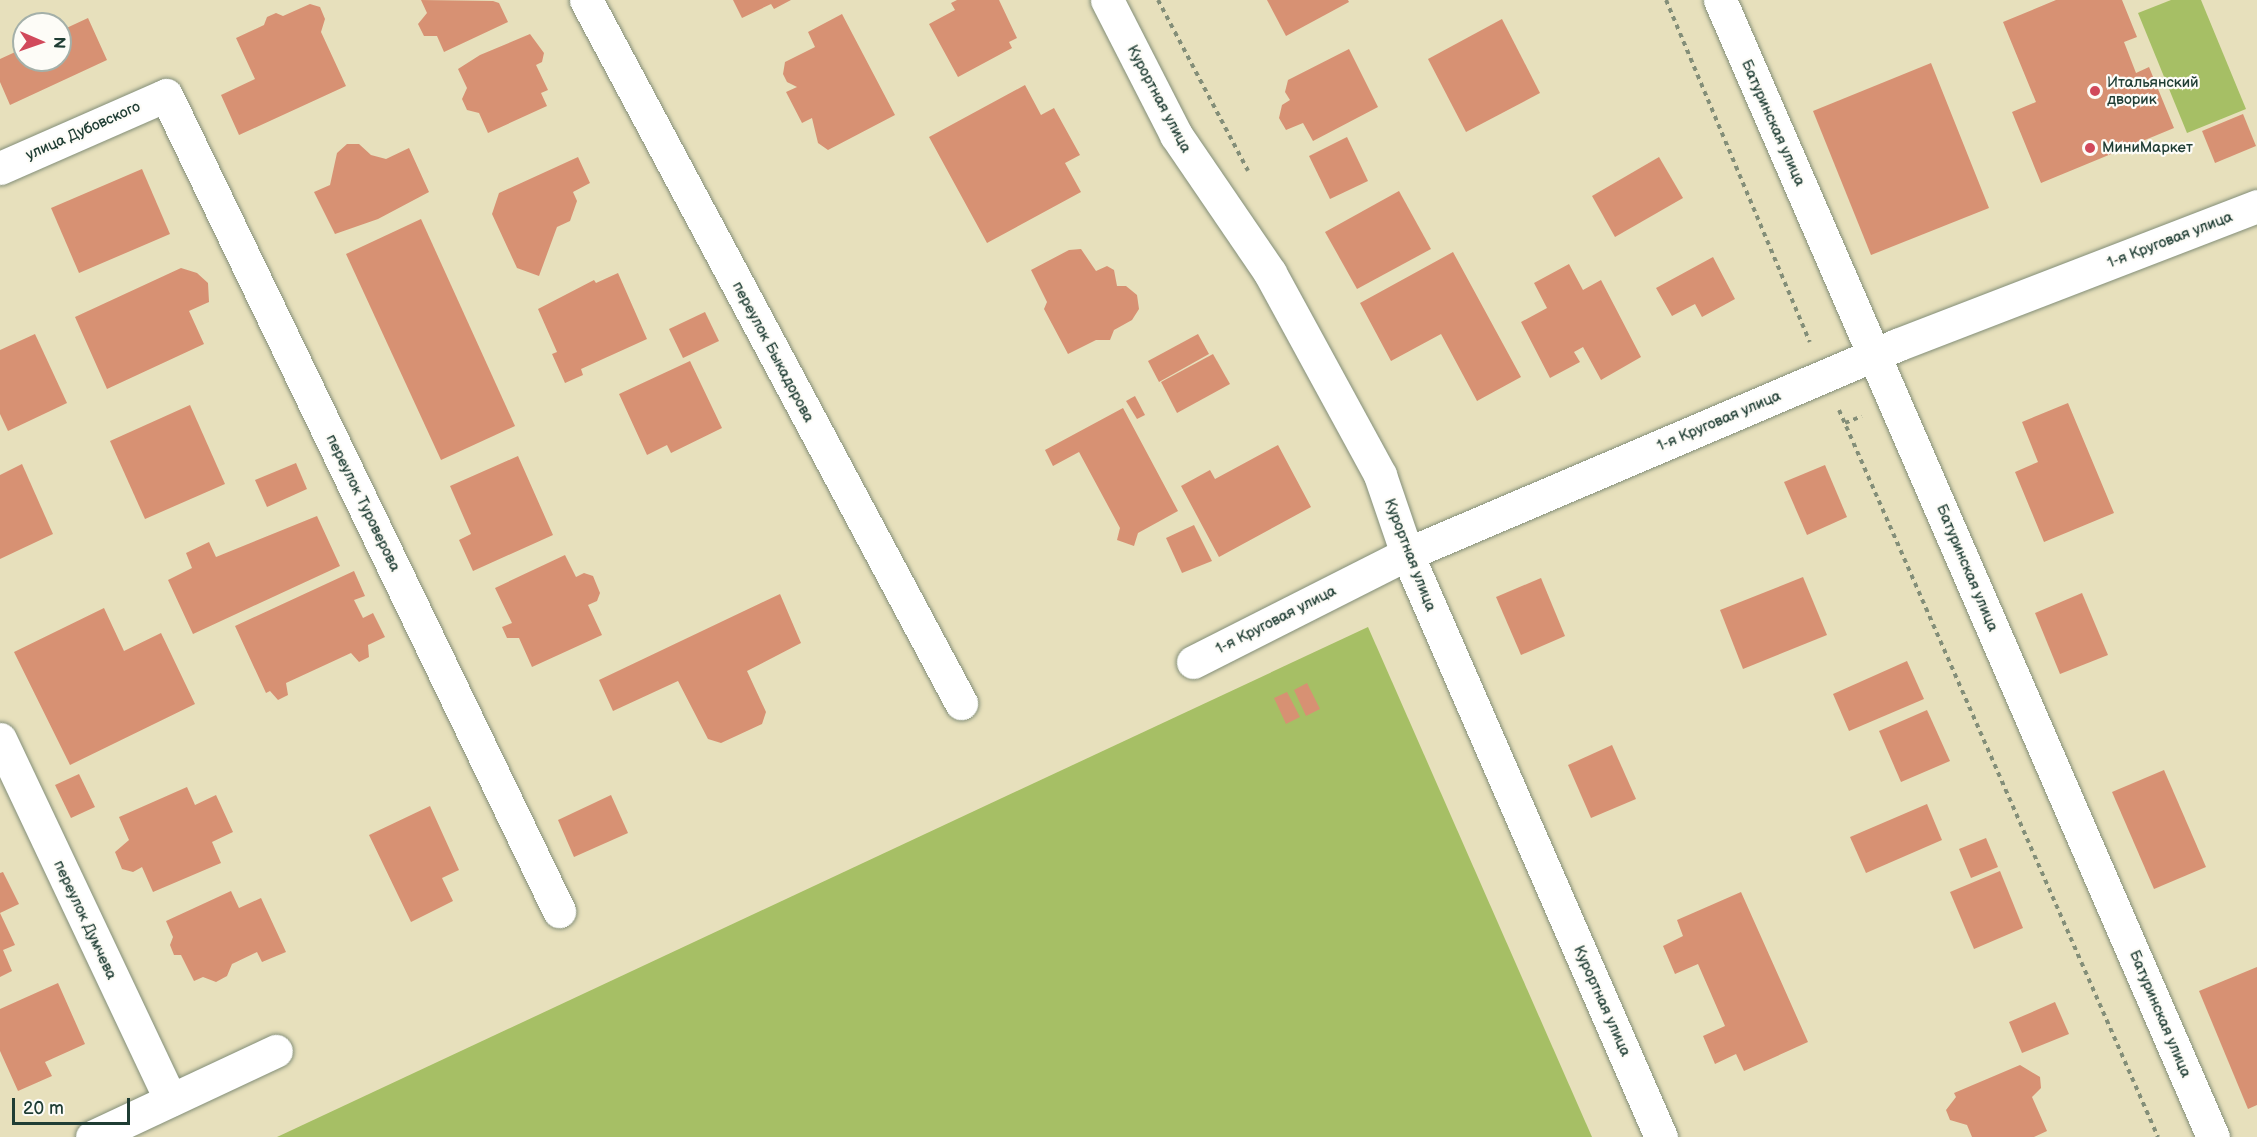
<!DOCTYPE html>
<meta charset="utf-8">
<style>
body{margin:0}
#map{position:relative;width:2257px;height:1137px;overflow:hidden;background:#e7e0bc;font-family:"Balsamiq Sans",sans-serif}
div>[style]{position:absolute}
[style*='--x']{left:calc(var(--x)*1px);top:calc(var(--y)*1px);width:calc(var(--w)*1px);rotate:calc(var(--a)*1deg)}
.green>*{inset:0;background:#a6bf65}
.building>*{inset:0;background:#d79173}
.path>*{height:4px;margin-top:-2px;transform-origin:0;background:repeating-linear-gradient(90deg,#838e78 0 4.5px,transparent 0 9px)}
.roads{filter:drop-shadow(0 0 2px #838e78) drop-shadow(0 0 2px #838e78)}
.minor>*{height:33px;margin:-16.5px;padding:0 16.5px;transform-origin:16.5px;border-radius:16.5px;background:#fff}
.dots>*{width:16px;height:16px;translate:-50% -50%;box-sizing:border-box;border:3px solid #fdfcf7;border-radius:50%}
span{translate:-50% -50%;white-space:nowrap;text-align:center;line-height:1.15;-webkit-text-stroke:4.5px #fdfcf7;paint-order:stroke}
.poi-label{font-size:15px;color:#1f3d34}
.left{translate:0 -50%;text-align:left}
.street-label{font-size:15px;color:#1f3d34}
.north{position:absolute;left:12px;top:12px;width:60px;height:60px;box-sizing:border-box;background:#fdfcf7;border:2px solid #a4b0a9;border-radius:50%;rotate:92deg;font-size:16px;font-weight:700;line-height:24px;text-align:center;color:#1f3d34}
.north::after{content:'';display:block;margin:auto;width:21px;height:27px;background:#d1495b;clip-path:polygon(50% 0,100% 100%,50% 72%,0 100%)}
.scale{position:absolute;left:12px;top:1098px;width:118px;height:27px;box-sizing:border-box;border:3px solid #1f3d34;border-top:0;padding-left:8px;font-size:18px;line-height:21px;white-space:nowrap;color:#1f3d34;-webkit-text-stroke:4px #fdfcf7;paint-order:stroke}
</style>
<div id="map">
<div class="green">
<div style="clip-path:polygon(2171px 0,2201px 0,2246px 109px,2187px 133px,2138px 13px)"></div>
<div style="clip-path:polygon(1368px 627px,1592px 1137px,277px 1137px)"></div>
</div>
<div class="building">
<div style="clip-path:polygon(421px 0,493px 1px,499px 3px,508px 22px,444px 52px,437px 36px,424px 36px,418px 24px,427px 13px)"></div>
<div style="clip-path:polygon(733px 0,791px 0,774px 9px,771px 4px,742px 18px)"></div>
<div style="clip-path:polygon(957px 0,999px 0,1017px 38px,1009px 42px,1012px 48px,958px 77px,929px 24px,955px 10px,951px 3px)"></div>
<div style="clip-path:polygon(1267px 0,1348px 0,1349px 2px,1286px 36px)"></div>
<div style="clip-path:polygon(2056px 0,2122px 0,2137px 37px,2124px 42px,2136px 73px,2149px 67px,2174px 128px,2041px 183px,2012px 112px,2036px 102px,2003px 22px)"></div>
<div style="clip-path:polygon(310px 4px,320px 7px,325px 19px,321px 32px,346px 86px,239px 135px,221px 95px,255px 79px,236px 38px,264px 25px,267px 17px,276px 13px,283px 16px)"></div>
<div style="clip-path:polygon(842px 14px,895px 115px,828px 150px,818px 143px,812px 118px,802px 123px,786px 92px,797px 87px,787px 82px,783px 74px,785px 62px,815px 47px,808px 32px)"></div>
<div style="clip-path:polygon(88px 18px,107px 60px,10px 105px,0 82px,0 59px,24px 48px,24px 60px,60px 60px,60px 31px)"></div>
<div style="clip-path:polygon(1502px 19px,1540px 93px,1466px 132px,1428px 59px)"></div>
<div style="clip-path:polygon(530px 34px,544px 53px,542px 62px,536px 65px,548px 90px,541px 93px,547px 106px,488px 133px,479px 113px,467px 110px,462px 99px,467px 88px,458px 69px,480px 55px)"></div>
<div style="clip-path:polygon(1349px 49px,1378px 107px,1313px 141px,1303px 123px,1286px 130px,1279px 118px,1282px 105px,1290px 100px,1285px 92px,1288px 80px)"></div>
<div style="clip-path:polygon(1931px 63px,1989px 208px,1871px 255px,1813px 111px)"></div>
<div style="clip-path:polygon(1025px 85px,1041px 115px,1054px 108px,1080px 155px,1065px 163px,1081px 192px,987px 243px,929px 137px)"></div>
<div style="clip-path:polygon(2243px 114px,2256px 146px,2215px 163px,2202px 131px)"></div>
<div style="clip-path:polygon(1347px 137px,1368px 181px,1330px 199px,1309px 156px)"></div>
<div style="clip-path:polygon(347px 144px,359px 144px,371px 155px,386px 159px,409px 148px,429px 192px,378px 219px,335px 234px,314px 192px,330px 185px,337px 153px)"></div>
<div style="clip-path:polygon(578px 157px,590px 183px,573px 192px,577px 201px,570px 221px,557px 227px,539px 276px,517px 268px,492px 214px,499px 193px)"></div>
<div style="clip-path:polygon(1659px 157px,1683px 198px,1615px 237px,1592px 196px)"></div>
<div style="clip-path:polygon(142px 169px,170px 234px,79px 273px,51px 208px)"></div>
<div style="clip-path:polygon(1399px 191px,1431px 249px,1357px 289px,1325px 232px)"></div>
<div style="clip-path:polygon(421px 219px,515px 426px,441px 460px,346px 254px)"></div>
<div style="clip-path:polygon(1081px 249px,1096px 271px,1107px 266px,1114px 270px,1117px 286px,1126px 286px,1137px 295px,1139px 309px,1132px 320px,1114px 330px,1110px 340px,1096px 340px,1068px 354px,1044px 309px,1047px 302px,1031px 270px,1069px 250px)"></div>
<div style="clip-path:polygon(1453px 252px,1521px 377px,1477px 401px,1441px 334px,1391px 361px,1360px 303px)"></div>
<div style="clip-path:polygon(1713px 257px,1735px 299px,1702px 317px,1695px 304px,1672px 316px,1656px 288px)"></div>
<div style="clip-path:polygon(1569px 264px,1583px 290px,1601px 280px,1641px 357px,1601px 380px,1583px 347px,1574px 352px,1580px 362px,1550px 378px,1521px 322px,1547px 308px,1534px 283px)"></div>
<div style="clip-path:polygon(181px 268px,197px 273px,208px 283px,209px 302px,189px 311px,204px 344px,107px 389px,75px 317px)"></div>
<div style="clip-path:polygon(618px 273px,647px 339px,581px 369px,583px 375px,565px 383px,552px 354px,557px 352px,538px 309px,594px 280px,596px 283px)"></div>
<div style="clip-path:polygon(705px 312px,719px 341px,683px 358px,669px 329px)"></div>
<div style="clip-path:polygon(35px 334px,67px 403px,8px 431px,0 414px,0 350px)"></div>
<div style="clip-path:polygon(1198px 334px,1209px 354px,1159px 382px,1148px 361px)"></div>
<div style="clip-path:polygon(1213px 354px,1230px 384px,1177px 413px,1161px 382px)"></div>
<div style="clip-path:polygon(690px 361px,722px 428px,671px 453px,667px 445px,647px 455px,619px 394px)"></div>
<div style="clip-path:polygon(1135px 396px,1145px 415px,1137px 419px,1126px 401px)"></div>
<div style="clip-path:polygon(2068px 403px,2114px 513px,2044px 542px,2015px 472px,2038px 462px,2022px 422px)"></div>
<div style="clip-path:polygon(190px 405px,225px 484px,145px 519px,110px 441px)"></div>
<div style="clip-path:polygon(1123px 408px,1178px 511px,1138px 533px,1134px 546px,1117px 540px,1120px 528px,1079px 452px,1053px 466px,1045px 450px)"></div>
<div style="clip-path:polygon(1278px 445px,1311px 507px,1219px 557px,1181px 486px,1210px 470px,1215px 479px)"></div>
<div style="clip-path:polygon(518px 456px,553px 535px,473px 571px,459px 540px,471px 534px,450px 486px)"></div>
<div style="clip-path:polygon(296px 463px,307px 489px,267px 507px,255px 480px)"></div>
<div style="clip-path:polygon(22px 464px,53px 534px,0 559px,0 475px)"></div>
<div style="clip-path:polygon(1825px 465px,1847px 517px,1807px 535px,1784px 482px)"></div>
<div style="clip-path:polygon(317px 516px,340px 566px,193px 634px,168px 580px,192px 568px,186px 553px,209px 542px,216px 557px)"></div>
<div style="clip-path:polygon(1194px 525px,1212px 561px,1182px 573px,1166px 538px)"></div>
<div style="clip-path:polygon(565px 555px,576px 577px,584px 573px,593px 576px,600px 593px,597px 601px,588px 605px,602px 635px,532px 667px,519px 638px,507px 638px,502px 627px,512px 623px,495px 588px)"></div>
<div style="clip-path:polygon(354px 571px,365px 596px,354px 600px,363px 618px,373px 613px,385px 637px,368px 645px,369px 657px,359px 662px,351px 653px,286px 683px,288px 695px,278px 700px,270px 691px,266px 693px,235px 626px)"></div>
<div style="clip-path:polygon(1803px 577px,1827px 635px,1743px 669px,1720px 610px)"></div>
<div style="clip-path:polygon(1541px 578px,1565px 636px,1521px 655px,1496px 597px)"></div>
<div style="clip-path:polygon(2082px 593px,2108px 655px,2060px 674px,2035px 613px)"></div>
<div style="clip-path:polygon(780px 594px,801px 643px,747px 671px,766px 712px,762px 724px,721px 743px,708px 739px,678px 681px,613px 711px,599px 680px)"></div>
<div style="clip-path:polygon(104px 608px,124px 651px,161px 633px,195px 704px,70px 765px,14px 652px)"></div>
<div style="clip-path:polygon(1907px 661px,1924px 699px,1849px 731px,1833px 694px)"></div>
<div style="clip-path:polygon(1307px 683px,1320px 709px,1306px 716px,1294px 690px)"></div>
<div style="clip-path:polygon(1287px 692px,1300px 717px,1286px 724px,1274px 698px)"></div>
<div style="clip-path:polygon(1927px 710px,1950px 761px,1901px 782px,1879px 731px)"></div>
<div style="clip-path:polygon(1612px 745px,1636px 799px,1591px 818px,1568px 765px)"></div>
<div style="clip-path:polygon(2164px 770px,2206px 867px,2154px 889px,2112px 792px)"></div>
<div style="clip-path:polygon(79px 774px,95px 807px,71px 818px,55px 785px)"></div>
<div style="clip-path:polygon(187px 787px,195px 805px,216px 795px,233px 832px,212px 842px,221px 863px,153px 892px,142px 867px,133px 872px,122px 869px,115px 852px,129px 840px,119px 817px)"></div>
<div style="clip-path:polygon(611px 795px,628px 833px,574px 857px,558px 820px)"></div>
<div style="clip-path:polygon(1927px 804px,1942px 840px,1866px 873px,1850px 837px)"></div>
<div style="clip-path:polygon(430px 806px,459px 870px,442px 878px,453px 901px,411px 922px,369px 835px)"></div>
<div style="clip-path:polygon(1986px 838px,1998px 867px,1971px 878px,1959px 849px)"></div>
<div style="clip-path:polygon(2000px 871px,2023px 928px,1974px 949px,1950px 892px)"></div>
<div style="clip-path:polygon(3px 872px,19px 904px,0 913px,0 873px)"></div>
<div style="clip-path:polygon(231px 891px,239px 908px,261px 898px,286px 952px,262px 962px,257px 952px,232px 964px,227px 976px,216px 982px,203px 977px,194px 981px,181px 955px,174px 955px,170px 945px,173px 937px,166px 921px)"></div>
<div style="clip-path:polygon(1741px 892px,1808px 1042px,1744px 1071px,1736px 1054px,1715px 1064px,1703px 1036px,1725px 1026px,1698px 964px,1675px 974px,1663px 946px,1683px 936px,1677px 920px)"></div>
<div style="clip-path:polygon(0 913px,15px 945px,3px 950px,12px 971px,0 977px)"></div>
<div style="clip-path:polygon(2257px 967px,2257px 1105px,2248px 1109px,2199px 991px)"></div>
<div style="clip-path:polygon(58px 983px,85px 1044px,45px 1062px,52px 1076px,18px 1091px,0 1051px,0 1009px)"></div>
<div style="clip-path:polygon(2055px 1002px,2069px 1034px,2022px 1053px,2009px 1022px)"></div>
<div style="clip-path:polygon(2020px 1065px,2040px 1077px,2041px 1088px,2032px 1097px,2047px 1131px,2034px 1137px,1972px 1137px,1967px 1125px,1950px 1120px,1946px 1110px,1956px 1097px,1954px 1093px)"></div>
</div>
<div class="path">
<div style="--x:1158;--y:0;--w:193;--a:62.2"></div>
<div style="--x:1666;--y:0;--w:371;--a:67.2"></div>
<div style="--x:1839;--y:410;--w:794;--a:66.31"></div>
<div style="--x:1845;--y:423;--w:18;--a:-22"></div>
</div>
<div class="roads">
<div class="minor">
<div style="--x:586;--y:0;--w:797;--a:61.92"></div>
<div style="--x:1107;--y:0;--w:152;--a:62.9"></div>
<div style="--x:1176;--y:135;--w:167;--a:55.7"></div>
<div style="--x:1270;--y:273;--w:230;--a:61.4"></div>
<div style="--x:1380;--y:475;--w:83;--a:71.1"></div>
<div style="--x:1407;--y:554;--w:636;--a:66.46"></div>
<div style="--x:1720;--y:0;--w:1239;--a:66.56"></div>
<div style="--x:0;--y:168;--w:181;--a:-23.7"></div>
<div style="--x:166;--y:95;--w:906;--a:64.28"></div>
<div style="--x:1193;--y:662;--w:240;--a:-26.8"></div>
<div style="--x:1407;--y:554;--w:533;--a:-23.1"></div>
<div style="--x:1897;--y:345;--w:386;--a:-21.1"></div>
<div style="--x:0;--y:739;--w:399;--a:64.7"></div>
<div style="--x:92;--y:1137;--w:203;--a:-25.1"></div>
</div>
</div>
<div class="dots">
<div style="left:2095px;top:91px;background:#d1495b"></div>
<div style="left:2090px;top:148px;background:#d1495b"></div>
</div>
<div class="poi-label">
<span class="left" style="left:2107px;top:91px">Итальянский<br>дворик</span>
<span class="left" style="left:2102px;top:148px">МиниМаркет</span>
</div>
<div class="street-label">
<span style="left:1159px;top:99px;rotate:62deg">Курортная улица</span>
<span style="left:1773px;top:123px;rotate:66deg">Батуринская улица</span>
<span style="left:83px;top:131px;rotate:-24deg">улица Дубовского</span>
<span style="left:2170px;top:240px;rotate:-21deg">1-я Круговая улица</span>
<span style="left:773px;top:352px;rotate:62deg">переулок Быкадорова</span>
<span style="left:1719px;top:421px;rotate:-23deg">1-я Круговая улица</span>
<span style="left:363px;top:503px;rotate:64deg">переулок Туроверова</span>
<span style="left:1410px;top:555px;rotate:69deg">Курортная улица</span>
<span style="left:1967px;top:568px;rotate:67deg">Батуринская улица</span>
<span style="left:1276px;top:620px;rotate:-27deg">1-я Круговая улица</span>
<span style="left:85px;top:920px;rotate:65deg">переулок Думчева</span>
<span style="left:1602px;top:1001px;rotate:66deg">Курортная улица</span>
<span style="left:2160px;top:1014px;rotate:67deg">Батуринская улица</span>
</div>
<div class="north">N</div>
<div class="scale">20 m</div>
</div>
